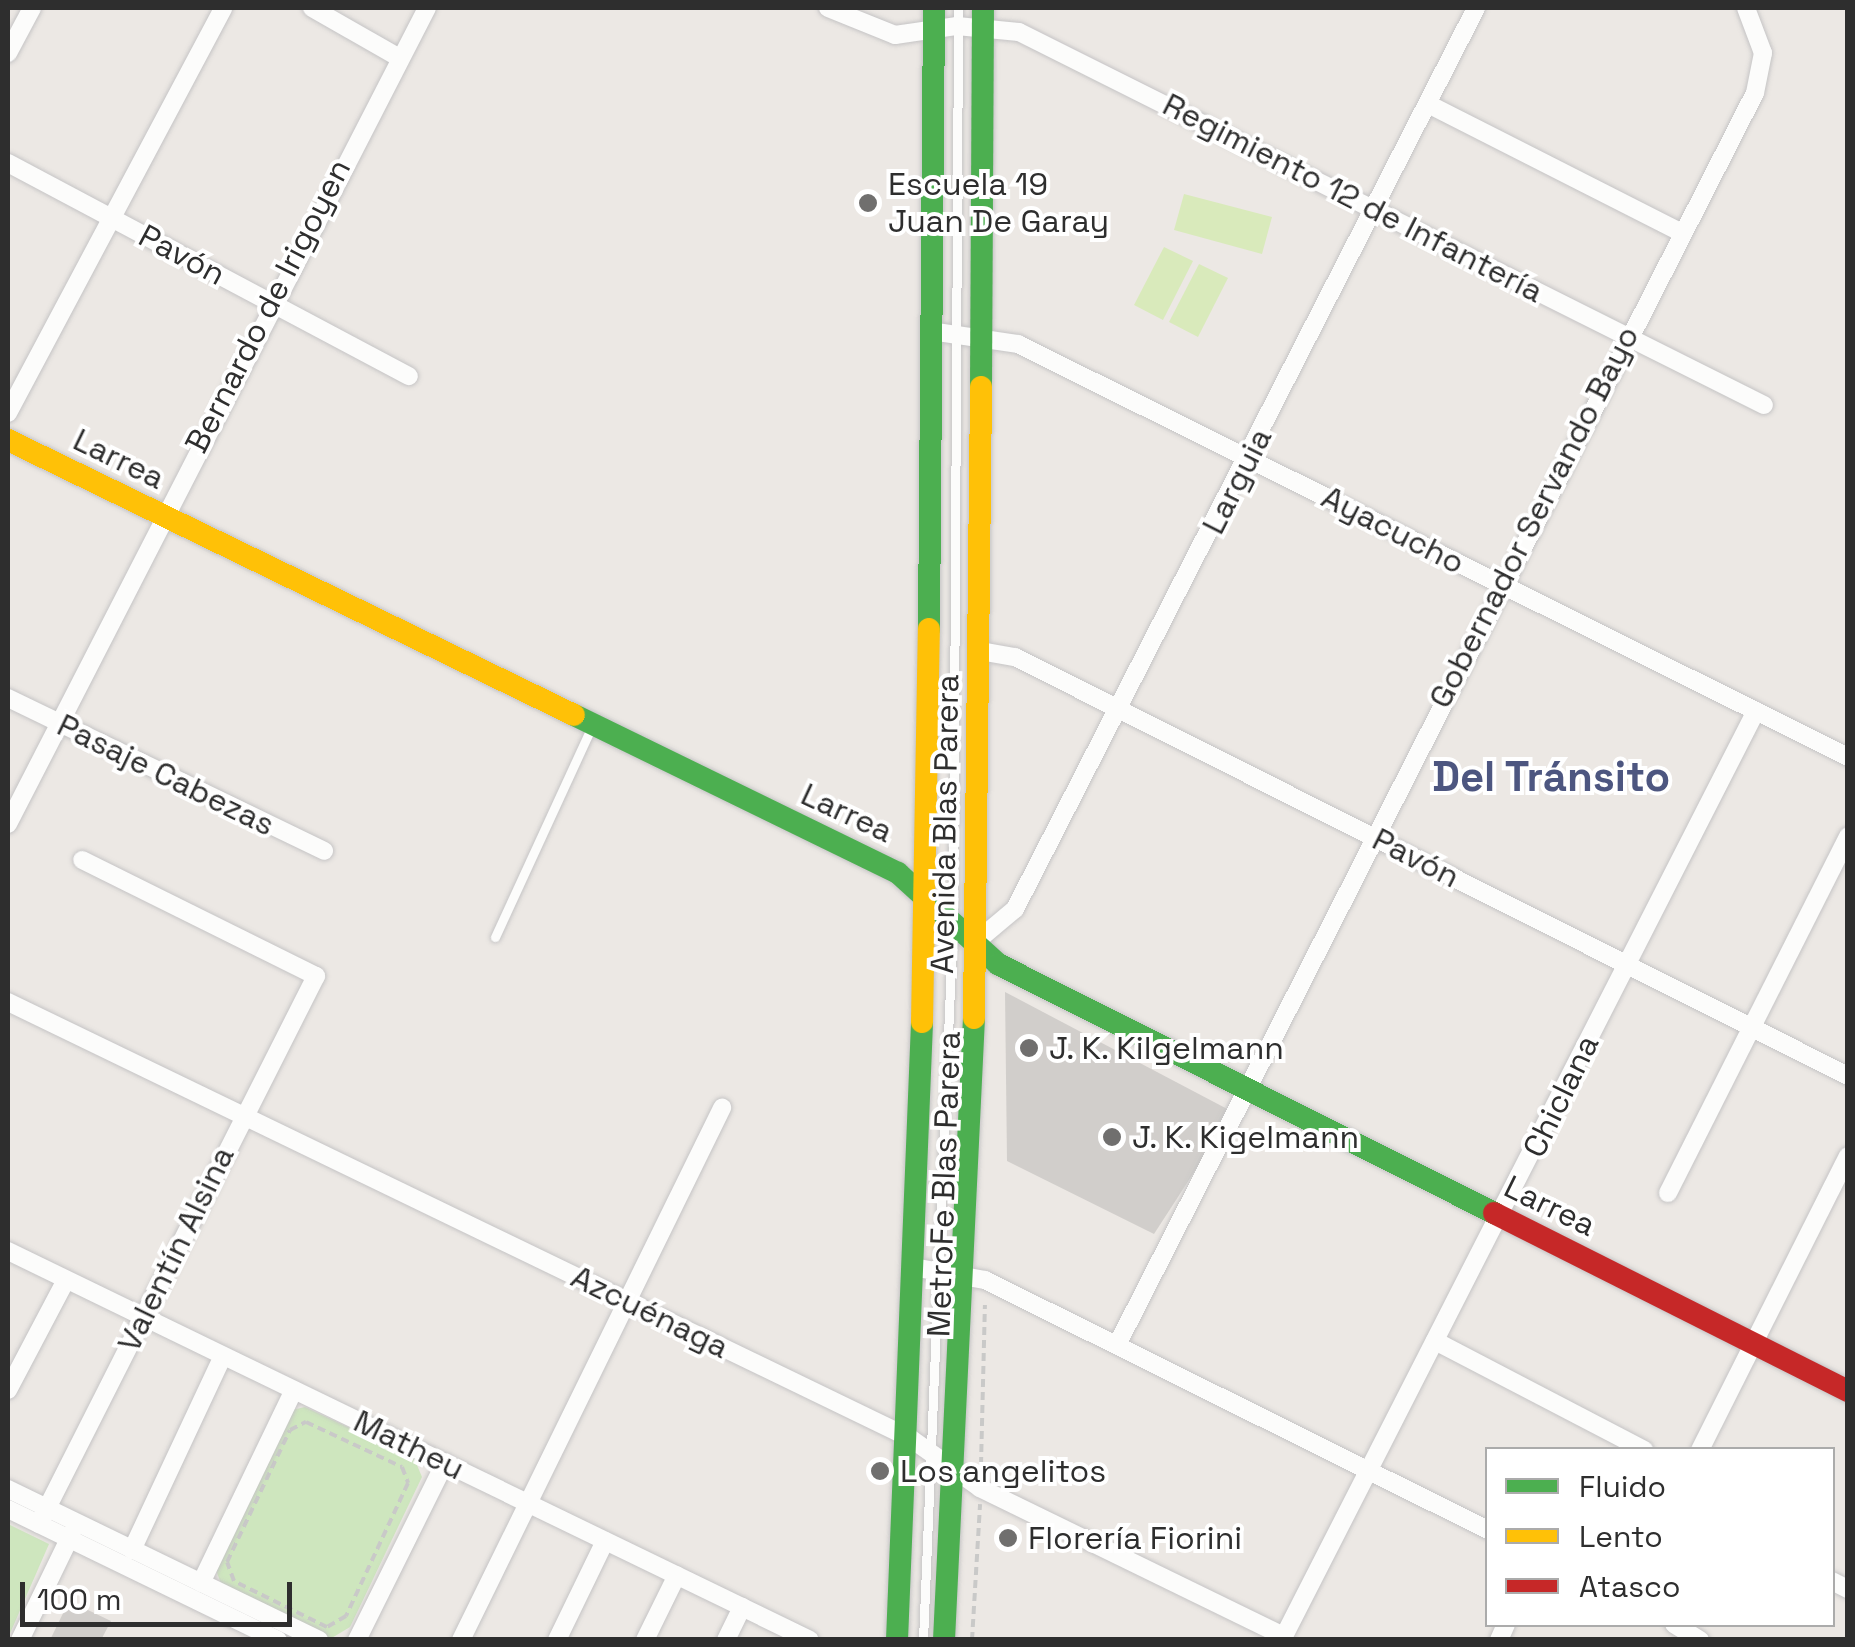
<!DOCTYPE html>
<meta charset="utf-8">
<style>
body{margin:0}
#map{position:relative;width:1855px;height:1647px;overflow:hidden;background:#ece8e4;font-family:"Space Grotesk",sans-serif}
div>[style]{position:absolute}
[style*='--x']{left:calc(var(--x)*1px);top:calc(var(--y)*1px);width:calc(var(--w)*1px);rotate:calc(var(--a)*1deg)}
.green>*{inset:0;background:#cee6be}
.pitch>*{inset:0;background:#d9eabb}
.building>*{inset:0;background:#d1cecb}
.path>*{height:4px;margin-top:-2px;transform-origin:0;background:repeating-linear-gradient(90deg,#c9c9c8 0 8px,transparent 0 13px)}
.roads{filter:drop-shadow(0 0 2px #c5c4c5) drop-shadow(0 0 2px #c5c4c5)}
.lane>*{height:9px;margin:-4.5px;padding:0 4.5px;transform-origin:4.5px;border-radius:4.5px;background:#fcfcfb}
.street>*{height:18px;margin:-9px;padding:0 9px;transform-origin:9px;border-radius:9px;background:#fcfcfb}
.fast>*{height:22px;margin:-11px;padding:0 11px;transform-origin:11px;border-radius:11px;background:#4caf50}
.slow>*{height:22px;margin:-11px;padding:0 11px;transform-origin:11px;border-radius:11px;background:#ffc107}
.jam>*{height:22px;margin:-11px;padding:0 11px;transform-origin:11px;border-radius:11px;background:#c62828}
.dots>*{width:28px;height:28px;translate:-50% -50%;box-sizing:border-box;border:5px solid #fff;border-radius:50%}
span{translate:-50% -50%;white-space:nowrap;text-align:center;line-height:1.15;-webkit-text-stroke:8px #fff;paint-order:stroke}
.poi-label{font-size:32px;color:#2e2e2e}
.left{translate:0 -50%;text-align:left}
.street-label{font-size:32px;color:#2e2e2e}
.district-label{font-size:42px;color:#4d5680;font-weight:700}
.frame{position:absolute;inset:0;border:10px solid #2e2e2e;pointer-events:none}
.legend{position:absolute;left:1485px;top:1447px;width:350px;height:180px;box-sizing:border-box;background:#fff;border:2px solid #ababab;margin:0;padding:12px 18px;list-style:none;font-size:30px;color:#2e2e2e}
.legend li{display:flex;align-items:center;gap:20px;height:50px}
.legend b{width:50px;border:2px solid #ababab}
.scale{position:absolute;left:20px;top:1582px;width:272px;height:45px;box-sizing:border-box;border:5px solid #2e2e2e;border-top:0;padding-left:12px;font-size:30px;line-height:35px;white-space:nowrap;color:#2e2e2e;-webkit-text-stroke:8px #fff;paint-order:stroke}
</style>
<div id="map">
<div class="green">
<div style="clip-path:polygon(305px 1407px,414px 1458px,422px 1477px,350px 1627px,330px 1639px,222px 1586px,214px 1565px,292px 1410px)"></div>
<div style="clip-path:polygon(8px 1524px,49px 1544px,8px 1638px)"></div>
</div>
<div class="pitch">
<div style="clip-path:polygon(1184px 194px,1272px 217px,1262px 254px,1174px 230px)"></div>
<div style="clip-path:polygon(1164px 247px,1193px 261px,1163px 320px,1134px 305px)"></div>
<div style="clip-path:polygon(1199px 264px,1228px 278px,1198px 337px,1169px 322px)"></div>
</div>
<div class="building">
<div style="clip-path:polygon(1005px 992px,1233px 1112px,1154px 1234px,1007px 1161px)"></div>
<div style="clip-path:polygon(69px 1601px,111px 1621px,101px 1640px,50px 1640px)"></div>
</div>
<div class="path">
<div style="--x:306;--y:1422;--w:106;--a:25.1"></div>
<div style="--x:402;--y:1467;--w:17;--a:69"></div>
<div style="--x:408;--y:1483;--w:147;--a:115"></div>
<div style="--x:346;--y:1616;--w:22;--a:150"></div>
<div style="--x:327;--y:1627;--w:104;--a:-153.7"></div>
<div style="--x:234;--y:1581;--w:20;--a:-110"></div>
<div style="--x:227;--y:1562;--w:146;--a:-64.5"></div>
<div style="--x:290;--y:1430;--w:18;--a:-27"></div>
<div style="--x:981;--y:1465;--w:160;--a:-88.6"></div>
<div style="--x:972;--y:1640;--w:136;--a:-86.6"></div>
</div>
<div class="roads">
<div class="lane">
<div style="--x:495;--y:937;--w:230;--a:-65.3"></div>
<div style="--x:923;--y:1640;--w:725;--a:-87.63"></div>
<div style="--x:953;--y:916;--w:908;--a:-89.68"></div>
</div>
<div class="street">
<div style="--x:312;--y:8;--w:99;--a:29.7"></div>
<div style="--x:828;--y:8;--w:72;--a:21.9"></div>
<div style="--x:895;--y:35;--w:63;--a:-8.3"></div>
<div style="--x:957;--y:26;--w:62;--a:5.5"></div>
<div style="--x:1019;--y:32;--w:833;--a:26.6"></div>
<div style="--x:8;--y:53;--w:51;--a:-61.9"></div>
<div style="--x:1428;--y:104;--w:285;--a:26.9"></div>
<div style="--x:8;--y:163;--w:454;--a:28"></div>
<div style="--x:930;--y:331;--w:89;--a:8.4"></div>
<div style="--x:1018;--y:344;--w:927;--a:26.45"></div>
<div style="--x:8;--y:413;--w:459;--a:-62"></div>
<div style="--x:980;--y:651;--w:36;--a:10"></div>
<div style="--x:1015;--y:657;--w:932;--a:26.7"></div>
<div style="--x:8;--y:698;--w:351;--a:25.8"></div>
<div style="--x:8;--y:824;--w:917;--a:-62.82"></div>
<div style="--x:978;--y:940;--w:48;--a:-40"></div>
<div style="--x:1015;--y:909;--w:1012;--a:-62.9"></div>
<div style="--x:8;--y:1002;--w:1002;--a:25.8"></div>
<div style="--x:910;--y:1438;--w:86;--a:35.5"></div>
<div style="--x:980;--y:1488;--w:338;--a:26"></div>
<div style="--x:1668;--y:1193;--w:400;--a:-63.2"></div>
<div style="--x:8;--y:1251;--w:891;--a:25.88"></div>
<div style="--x:918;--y:1268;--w:68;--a:10.2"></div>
<div style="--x:985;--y:1280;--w:562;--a:26.43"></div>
<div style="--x:1435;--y:1341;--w:236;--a:27.5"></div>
<div style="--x:1117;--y:1345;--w:1405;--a:-63"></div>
<div style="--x:1755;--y:93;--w:41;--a:-78.7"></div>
<div style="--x:1763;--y:53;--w:48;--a:-110.7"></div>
<div style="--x:8;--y:1390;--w:124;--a:-62.2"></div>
<div style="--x:1700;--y:1450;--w:329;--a:-63.3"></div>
<div style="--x:8;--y:1489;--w:346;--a:25.9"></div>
<div style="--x:8;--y:1509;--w:300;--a:25.9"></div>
<div style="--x:39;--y:1524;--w:614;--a:-63.18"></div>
<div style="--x:316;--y:976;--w:261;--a:-153.6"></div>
<div style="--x:132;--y:1550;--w:214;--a:-64.9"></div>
<div style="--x:1832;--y:1581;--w:18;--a:27"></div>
<div style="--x:201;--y:1583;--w:214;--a:-64.3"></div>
<div style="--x:1674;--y:1624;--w:31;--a:32"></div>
<div style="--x:20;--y:1640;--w:119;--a:-64.1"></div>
<div style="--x:357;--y:1640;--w:198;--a:-63.6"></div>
<div style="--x:461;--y:1640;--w:593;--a:-63.87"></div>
<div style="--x:557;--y:1640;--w:110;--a:-64.1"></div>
<div style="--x:645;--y:1640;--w:72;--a:-63.8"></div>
<div style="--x:726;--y:1640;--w:37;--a:-64"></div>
<div style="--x:1282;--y:1640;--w:1043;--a:-62.97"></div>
<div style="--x:1499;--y:1640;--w:17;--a:-66"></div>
</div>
<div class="fast">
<div style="--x:981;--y:387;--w:379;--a:-89.7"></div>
<div style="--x:929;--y:629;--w:621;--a:-89.54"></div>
<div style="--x:574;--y:715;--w:360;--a:26"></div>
<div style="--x:898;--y:873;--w:135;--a:42.3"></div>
<div style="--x:998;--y:964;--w:555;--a:26.66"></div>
<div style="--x:897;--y:1640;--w:619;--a:-87.68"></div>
<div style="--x:944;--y:1640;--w:623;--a:-87.24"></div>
</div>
<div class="slow">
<div style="--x:8;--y:440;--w:629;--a:25.91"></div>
<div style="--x:974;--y:1018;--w:631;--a:-89.36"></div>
<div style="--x:922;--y:1022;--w:393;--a:-89"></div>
</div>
<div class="jam">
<div style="--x:1494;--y:1213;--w:396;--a:26.7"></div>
</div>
</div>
<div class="dots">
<div style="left:868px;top:203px;background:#706f6e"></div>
<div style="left:1029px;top:1048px;background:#706f6e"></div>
<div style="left:1112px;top:1137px;background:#706f6e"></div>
<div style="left:880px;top:1471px;background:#706f6e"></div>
<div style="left:1008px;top:1538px;background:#706f6e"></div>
</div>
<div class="poi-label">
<span class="left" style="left:888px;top:203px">Escuela 19<br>Juan De Garay</span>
<span class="left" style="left:1049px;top:1048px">J. K. Kilgelmann</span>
<span class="left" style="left:1132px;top:1137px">J. K. Kigelmann</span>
<span class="left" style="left:900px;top:1471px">Los angelitos</span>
<span class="left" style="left:1028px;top:1538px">Florería Fiorini</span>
</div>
<div class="street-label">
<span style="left:1353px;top:198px;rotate:27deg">Regimiento 12 de Infantería</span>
<span style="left:182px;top:255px;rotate:28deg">Pavón</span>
<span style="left:268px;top:306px;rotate:-63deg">Bernardo de Irigoyen</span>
<span style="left:119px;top:459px;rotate:26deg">Larrea</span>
<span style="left:1237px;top:481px;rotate:-63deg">Larguia</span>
<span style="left:1534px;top:517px;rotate:-63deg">Gobernador Servando Bayo</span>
<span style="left:1393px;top:530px;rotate:27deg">Ayacucho</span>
<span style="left:166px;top:775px;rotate:26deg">Pasaje Cabezas</span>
<span style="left:847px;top:813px;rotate:25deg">Larrea</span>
<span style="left:945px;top:824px;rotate:-89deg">Avenida Blas Parera</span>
<span style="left:1416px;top:858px;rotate:27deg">Pavón</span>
<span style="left:1561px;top:1096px;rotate:-64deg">Chiclana</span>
<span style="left:944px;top:1184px;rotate:-88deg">MetroFe Blas Parera</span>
<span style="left:1550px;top:1206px;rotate:26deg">Larrea</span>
<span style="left:176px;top:1249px;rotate:-64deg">Valentín Alsina</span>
<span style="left:650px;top:1312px;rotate:26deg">Azcuénaga</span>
<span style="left:409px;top:1445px;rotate:26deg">Matheu</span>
</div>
<div class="district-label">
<span style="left:1551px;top:777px">Del Tránsito</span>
</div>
<div class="frame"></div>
<ul class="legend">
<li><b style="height:12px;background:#4caf50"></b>Fluido</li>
<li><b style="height:12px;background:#ffc107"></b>Lento</li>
<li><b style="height:12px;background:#c62828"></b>Atasco</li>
</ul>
<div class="scale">100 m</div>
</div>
